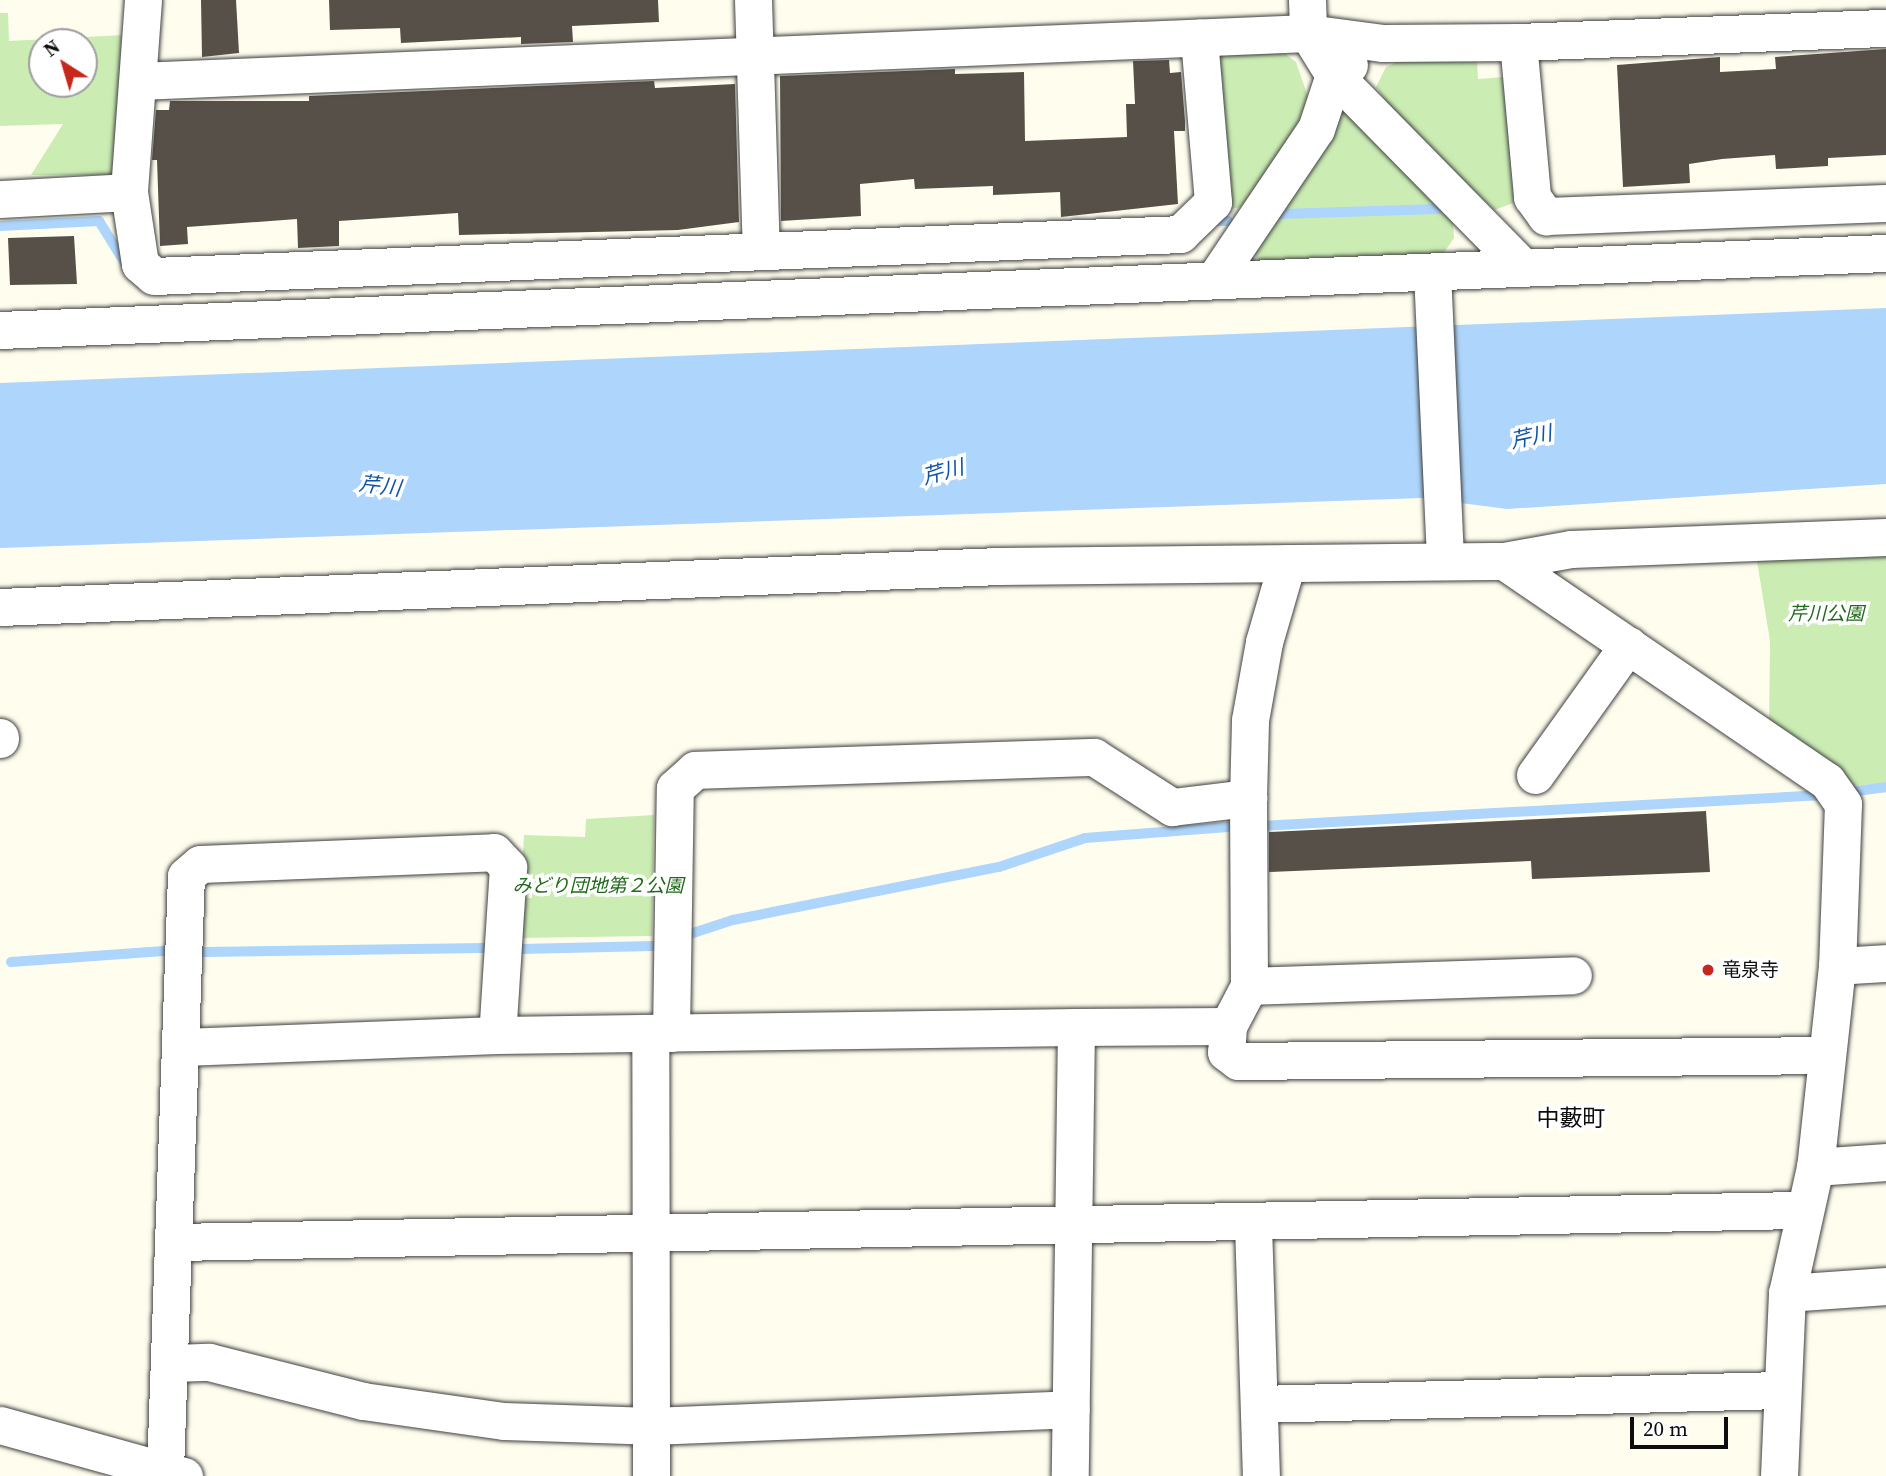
<!DOCTYPE html>
<meta charset="utf-8">
<style>
body{margin:0}
#map{position:relative;width:1886px;height:1476px;overflow:hidden;background:#fffeee;font-family:"Source Serif 4","Noto Sans JP",serif}
div>[style]{position:absolute}
[style*='--x']{left:calc(var(--x)*1px);top:calc(var(--y)*1px);width:calc(var(--w)*1px);rotate:calc(var(--a)*1deg)}
.green>*{inset:0;background:#cbedb4}
.water>*{inset:0;background:#aed5fb}
.stream>*{height:10px;margin:-5px;padding:0 5px;transform-origin:5px;border-radius:5px;background:#aed5fb}
.building>*{inset:0;background:#575049}
.roads{filter:drop-shadow(0 0 2px #404040) drop-shadow(0 0 2px #404040)}
.street>*{height:37px;margin:-18.5px;padding:0 18.5px;transform-origin:18.5px;border-radius:18.5px;background:#fff}
.dots>*{width:19px;height:19px;translate:-50% -50%;box-sizing:border-box;border:4px solid #fff;border-radius:50%}
span{translate:-50% -50%;white-space:nowrap;text-align:center;line-height:1.15;-webkit-text-stroke:7px #fff;paint-order:stroke}
.park-label{font-size:19px;color:#206a19;font-style:italic}
.poi-label{font-size:19px;color:#0d0d0d}
.left{translate:0 -50%;text-align:left}
.water-label{font-size:21px;color:#0d53a9;font-style:italic}
.quarter-label{font-size:23px;color:#0d0d0d}
.north{position:absolute;left:28px;top:28px;width:70px;height:70px;box-sizing:border-box;background:#fff;border:2px solid #9e9e9e;border-radius:50%;rotate:323deg;font-size:19px;font-weight:700;line-height:28px;text-align:center;color:#0d0d0d}
.north::after{content:'';display:block;margin:auto;width:24px;height:32px;background:#c8271b;clip-path:polygon(50% 0,100% 100%,50% 72%,0 100%)}
.scale{position:absolute;left:1630px;top:1417px;width:98px;height:32px;box-sizing:border-box;border:4px solid #0d0d0d;border-top:0;padding-left:9px;font-size:21px;line-height:24px;white-space:nowrap;color:#0d0d0d;-webkit-text-stroke:5px #fff;paint-order:stroke}
</style>
<div id="map">
<div class="green">
<div style="clip-path:polygon(evenodd,0 13px,8px 13px,9px 41px,123px 35px,115px 175px,31px 175px,63px 124px,0 126px,0 13px,42px 42px,84px 42px,84px 84px,42px 84px,42px 42px)"></div>
<div style="clip-path:polygon(1223px 48px,1283px 52px,1296px 62px,1310px 103px,1303px 126px,1243px 207px,1222px 210px,1215px 58px)"></div>
<div style="clip-path:polygon(1477px 60px,1478px 79px,1504px 77px,1519px 201px,1494px 210px,1394px 113px,1376px 87px,1386px 67px,1397px 62px)"></div>
<div style="clip-path:polygon(1343px 112px,1362px 122px,1453px 220px,1454px 238px,1441px 257px,1261px 263px,1255px 255px,1254px 247px)"></div>
<div style="clip-path:polygon(1886px 551px,1886px 783px,1852px 786px,1769px 731px,1770px 641px,1756px 555px)"></div>
<div style="clip-path:polygon(654px 815px,652px 936px,519px 938px,521px 898px,532px 898px,533px 874px,522px 873px,524px 835px,585px 837px,586px 819px)"></div>
</div>
<div class="water">
<div style="clip-path:polygon(1886px 308px,1886px 484px,1507px 509px,1422px 498px,0 548px,0 383px)"></div>
</div>
<div class="stream">
<div style="--x:1280;--y:214;--w:158;--a:-1.8"></div>
<div style="--x:1212;--y:221;--w:16;--a:0"></div>
<div style="--x:0;--y:226;--w:99;--a:-2.9"></div>
<div style="--x:99;--y:221;--w:49;--a:58.2"></div>
<div style="--x:1847;--y:792;--w:39;--a:-7"></div>
<div style="--x:1260;--y:826;--w:564;--a:-3.15"></div>
<div style="--x:684;--y:936;--w:52;--a:-18.1"></div>
<div style="--x:733;--y:920;--w:271;--a:-11.3"></div>
<div style="--x:999;--y:867;--w:91;--a:-18.6"></div>
<div style="--x:1085;--y:838;--w:143;--a:-4.4"></div>
<div style="--x:520;--y:949;--w:133;--a:-1.3"></div>
<div style="--x:203;--y:952;--w:281;--a:-0.8"></div>
<div style="--x:11;--y:962;--w:153;--a:-4.1"></div>
</div>
<div class="building">
<div style="clip-path:polygon(201px 0,236px 0,239px 53px,202px 57px)"></div>
<div style="clip-path:polygon(329px 0,658px 0,659px 22px,572px 26px,573px 42px,521px 44px,521px 37px,401px 43px,400px 28px,330px 30px)"></div>
<div style="clip-path:polygon(1886px 49px,1886px 155px,1828px 158px,1828px 166px,1776px 169px,1775px 155px,1722px 159px,1689px 164px,1690px 183px,1623px 187px,1617px 65px,1720px 57px,1720px 72px,1776px 69px,1775px 57px)"></div>
<div style="clip-path:polygon(1169px 60px,1170px 73px,1181px 72px,1185px 121px,1185px 131px,1174px 131px,1178px 204px,1061px 217px,1060px 192px,993px 195px,993px 186px,915px 189px,914px 179px,860px 184px,861px 216px,781px 221px,780px 76px,955px 69px,955px 74px,1024px 72px,1025px 141px,1127px 137px,1126px 104px,1135px 104px,1133px 61px)"></div>
<div style="clip-path:polygon(654px 81px,655px 88px,735px 84px,739px 222px,678px 230px,459px 235px,458px 213px,339px 221px,339px 246px,298px 248px,297px 219px,187px 227px,188px 244px,160px 246px,157px 160px,152px 160px,156px 110px,169px 110px,170px 101px,309px 101px,309px 96px)"></div>
<div style="clip-path:polygon(74px 236px,77px 284px,10px 285px,8px 238px)"></div>
<div style="clip-path:polygon(1706px 811px,1710px 872px,1532px 879px,1531px 861px,1269px 872px,1269px 832px)"></div>
</div>
<div class="roads">
<div class="street">
<div style="--x:143;--y:0;--w:193;--a:94.2"></div>
<div style="--x:129;--y:192;--w:73;--a:81.3"></div>
<div style="--x:140;--y:264;--w:18;--a:41"></div>
<div style="--x:154;--y:276;--w:1027;--a:-2.34"></div>
<div style="--x:1180;--y:234;--w:46;--a:-44.1"></div>
<div style="--x:1213;--y:202;--w:165;--a:-94.9"></div>
<div style="--x:753;--y:0;--w:250;--a:88.2"></div>
<div style="--x:1307;--y:0;--w:33;--a:88"></div>
<div style="--x:1308;--y:33;--w:49;--a:58.2"></div>
<div style="--x:1334;--y:75;--w:269;--a:45.5"></div>
<div style="--x:1518;--y:42;--w:156;--a:84.8"></div>
<div style="--x:1532;--y:197;--w:24;--a:54"></div>
<div style="--x:1546;--y:216;--w:340;--a:-2.2"></div>
<div style="--x:138;--y:81;--w:1171;--a:-2.35"></div>
<div style="--x:1308;--y:33;--w:76;--a:7.6"></div>
<div style="--x:1383;--y:43;--w:135;--a:-0.4"></div>
<div style="--x:1518;--y:42;--w:368;--a:-2.2"></div>
<div style="--x:0;--y:199;--w:129;--a:-3.1"></div>
<div style="--x:1432;--y:272;--w:287;--a:87.4"></div>
<div style="--x:1214;--y:280;--w:182;--a:-56"></div>
<div style="--x:1316;--y:129;--w:57;--a:-71.6"></div>
<div style="--x:1334;--y:75;--w:18;--a:-34"></div>
<div style="--x:0;--y:330;--w:1888;--a:-2.34"></div>
<div style="--x:1504;--y:561;--w:391;--a:34.3"></div>
<div style="--x:1827;--y:781;--w:28;--a:55"></div>
<div style="--x:1843;--y:804;--w:162;--a:92.1"></div>
<div style="--x:1837;--y:966;--w:202;--a:96.2"></div>
<div style="--x:1815;--y:1167;--w:129;--a:102.5"></div>
<div style="--x:1787;--y:1293;--w:183;--a:92.5"></div>
<div style="--x:0;--y:607;--w:1000;--a:-2.35"></div>
<div style="--x:999;--y:566;--w:505;--a:-0.57"></div>
<div style="--x:1504;--y:561;--w:68;--a:-10.2"></div>
<div style="--x:1571;--y:549;--w:315;--a:-2.2"></div>
<div style="--x:0;--y:739;--w:2;--a:-90"></div>
<div style="--x:1535;--y:775;--w:160;--a:-54.4"></div>
<div style="--x:1837;--y:966;--w:49;--a:-3.5"></div>
<div style="--x:1249;--y:986;--w:324;--a:-1.9"></div>
<div style="--x:1228;--y:1026;--w:26;--a:94"></div>
<div style="--x:1226;--y:1052;--w:15;--a:37"></div>
<div style="--x:1238;--y:1061;--w:589;--a:-0.58"></div>
<div style="--x:1076;--y:1027;--w:152;--a:-0.4"></div>
<div style="--x:1228;--y:1026;--w:45;--a:-62.3"></div>
<div style="--x:1249;--y:986;--w:188;--a:-90.3"></div>
<div style="--x:671;--y:1033;--w:245;--a:-89.1"></div>
<div style="--x:675;--y:788;--w:27;--a:-42"></div>
<div style="--x:695;--y:770;--w:399;--a:-1.9"></div>
<div style="--x:1094;--y:757;--w:93;--a:32.7"></div>
<div style="--x:1172;--y:807;--w:77;--a:-6.8"></div>
<div style="--x:1248;--y:798;--w:78;--a:-88.5"></div>
<div style="--x:1250;--y:720;--w:79;--a:-79.8"></div>
<div style="--x:1264;--y:642;--w:82;--a:-73.8"></div>
<div style="--x:183;--y:1047;--w:314;--a:-2.2"></div>
<div style="--x:497;--y:1035;--w:579;--a:-0.79"></div>
<div style="--x:1076;--y:1027;--w:449;--a:90.8"></div>
<div style="--x:1815;--y:1167;--w:71;--a:-4"></div>
<div style="--x:1253;--y:1224;--w:252;--a:88.2"></div>
<div style="--x:176;--y:1242;--w:1625;--a:-1.13"></div>
<div style="--x:1787;--y:1293;--w:99;--a:-4"></div>
<div style="--x:173;--y:1363;--w:36;--a:-2"></div>
<div style="--x:209;--y:1362;--w:159;--a:14.2"></div>
<div style="--x:363;--y:1401;--w:142;--a:8.1"></div>
<div style="--x:504;--y:1421;--w:147;--a:1.9"></div>
<div style="--x:651;--y:1426;--w:392;--a:-90.1"></div>
<div style="--x:1259;--y:1404;--w:521;--a:-1.54"></div>
<div style="--x:0;--y:1425;--w:191;--a:15.5"></div>
<div style="--x:165;--y:1470;--w:594;--a:-87.98"></div>
<div style="--x:186;--y:876;--w:18;--a:-41"></div>
<div style="--x:200;--y:864;--w:294;--a:-2.3"></div>
<div style="--x:494;--y:852;--w:21;--a:47"></div>
<div style="--x:508;--y:867;--w:168;--a:93.7"></div>
<div style="--x:651;--y:1476;--w:50;--a:-90"></div>
<div style="--x:651;--y:1426;--w:420;--a:-2.3"></div>
</div>
</div>
<div class="dots">
<div style="left:1708px;top:970px;background:#c8271b"></div>
</div>
<div class="park-label">
<span style="left:1826px;top:614px">芹川公園</span>
<span style="left:598px;top:886px">みどり団地第２公園</span>
</div>
<div class="poi-label">
<span class="left" style="left:1722px;top:970px">竜泉寺</span>
</div>
<div class="water-label">
<span style="left:1531px;top:437px;rotate:-12deg">芹川</span>
<span style="left:943px;top:472px;rotate:-15deg">芹川</span>
<span style="left:380px;top:486px;rotate:7deg">芹川</span>
</div>
<div class="quarter-label">
<span style="left:1571px;top:1118px">中藪町</span>
</div>
<div class="north">N</div>
<div class="scale">20 m</div>
</div>
